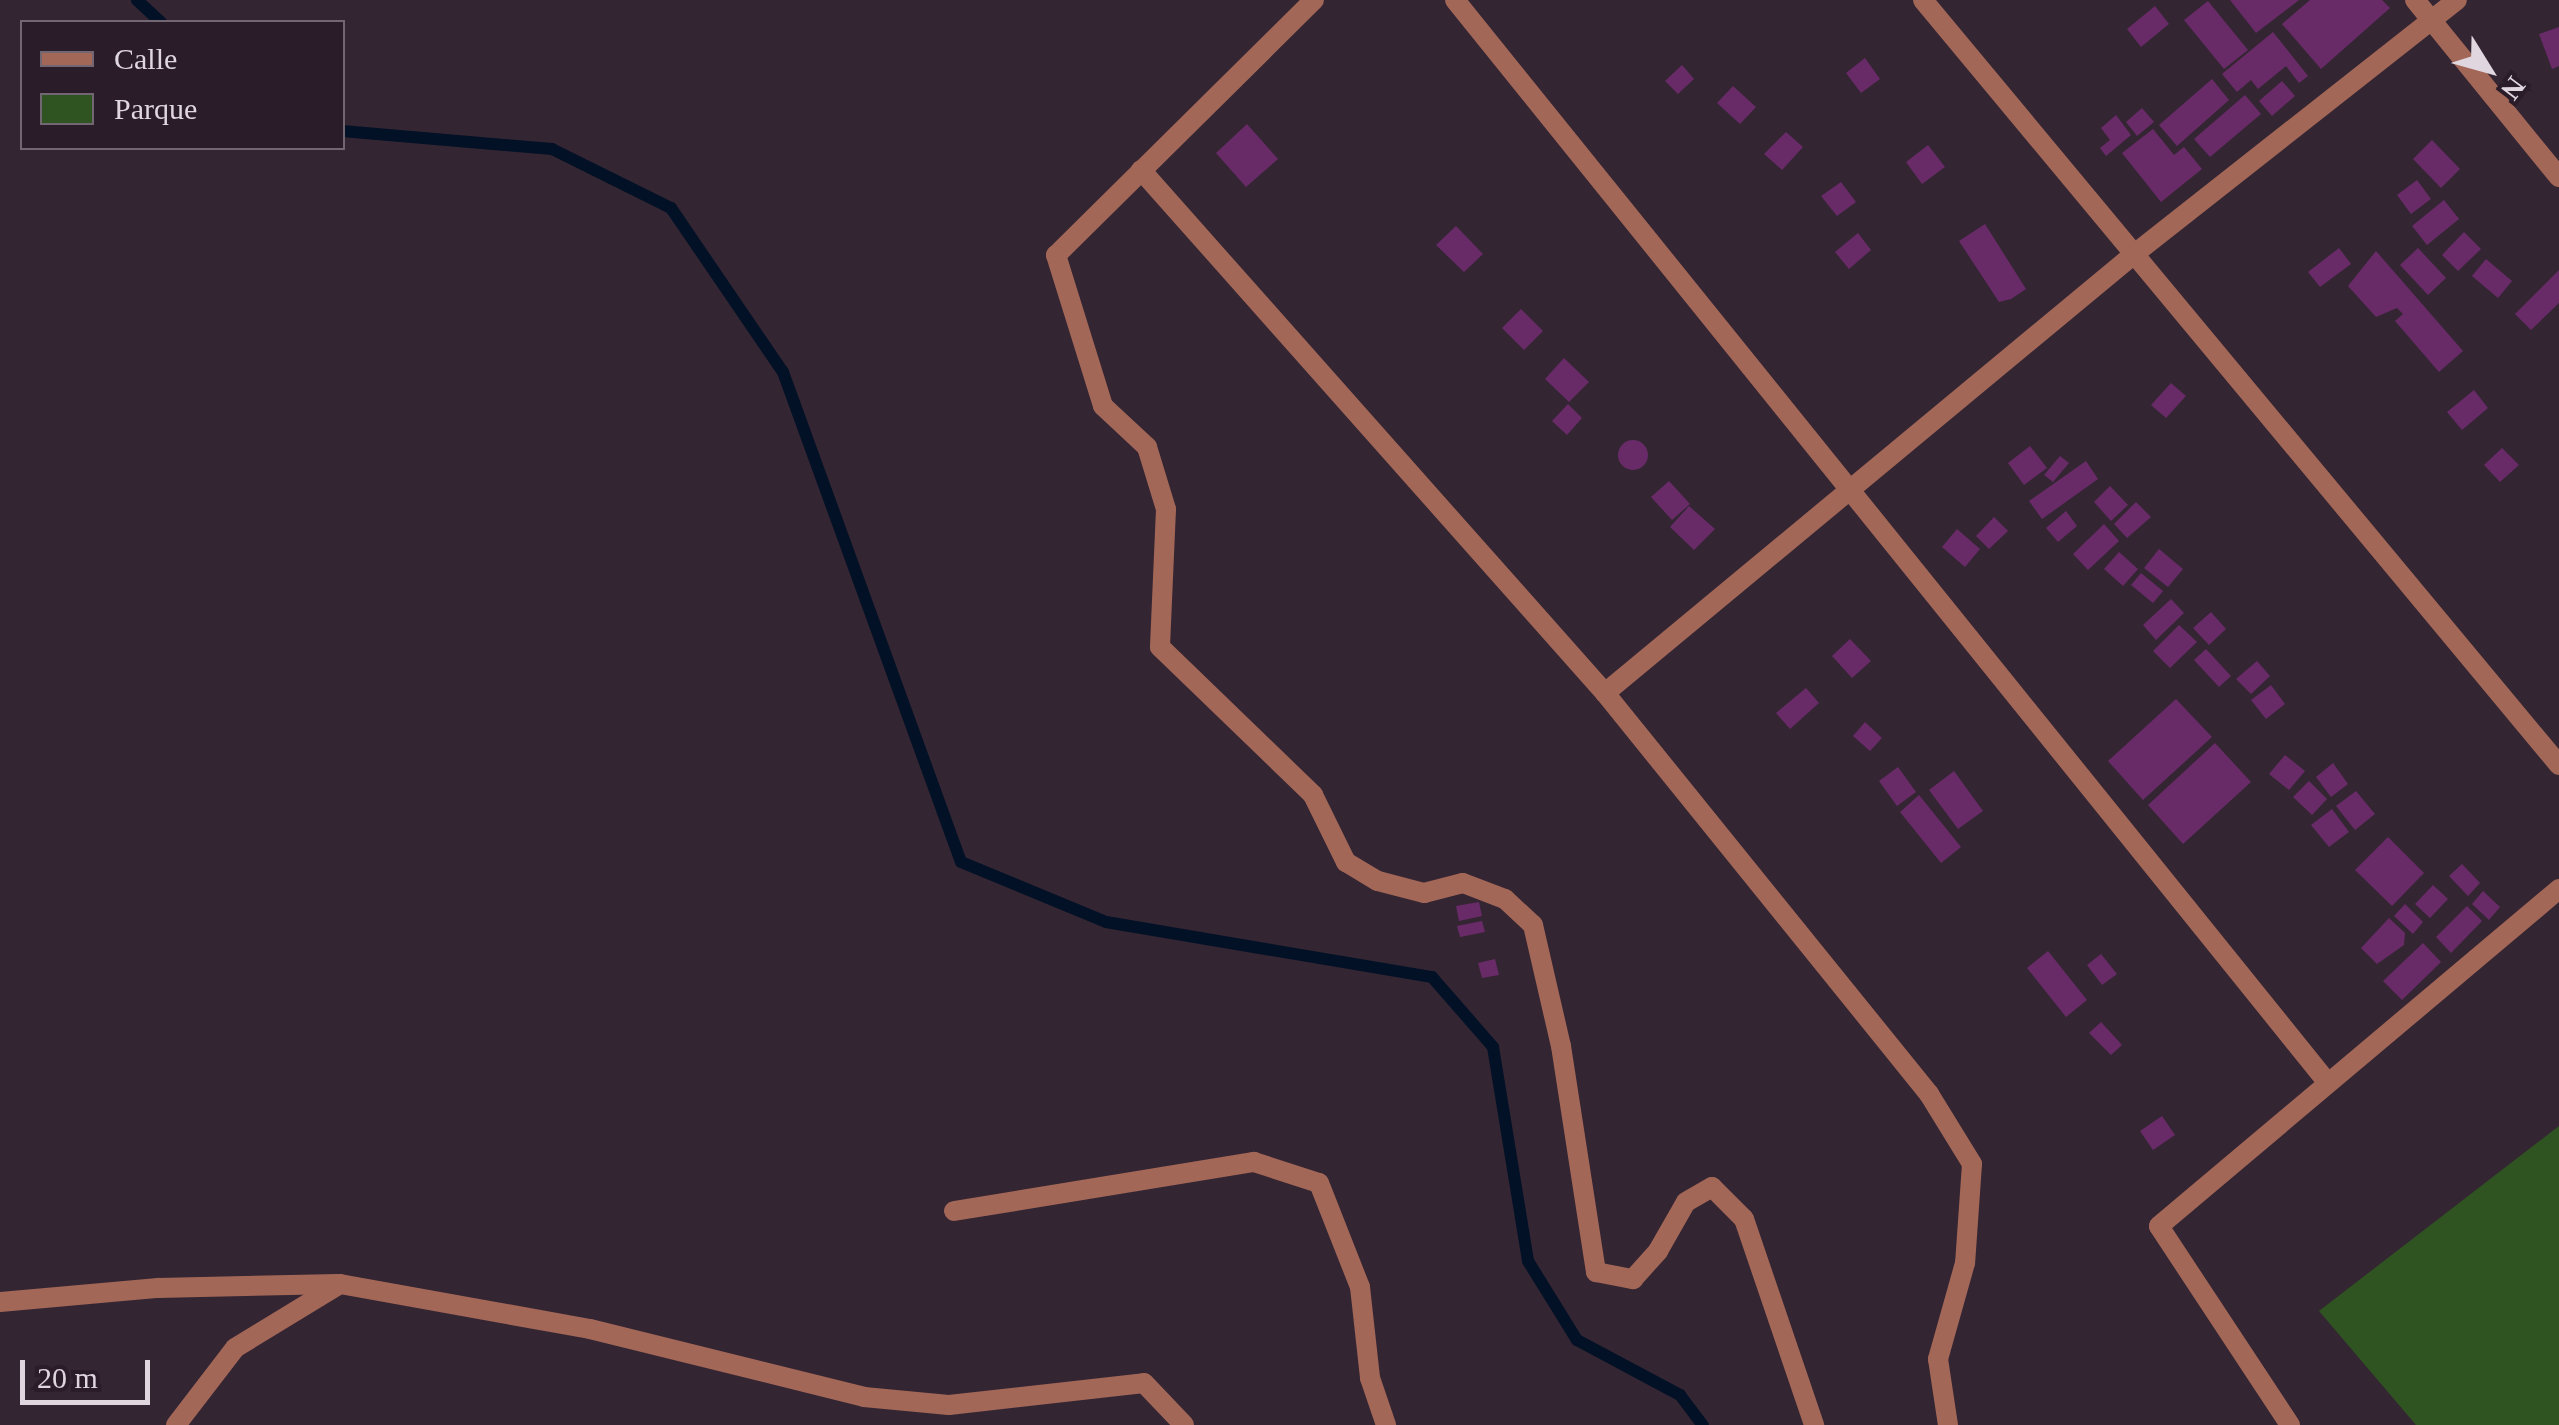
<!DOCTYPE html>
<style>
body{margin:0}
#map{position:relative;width:2559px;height:1425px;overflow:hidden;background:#342533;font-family:Georgia,serif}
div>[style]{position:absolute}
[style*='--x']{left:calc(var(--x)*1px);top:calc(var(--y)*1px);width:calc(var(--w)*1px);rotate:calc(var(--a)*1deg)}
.green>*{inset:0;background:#2f5421}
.stream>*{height:12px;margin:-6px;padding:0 6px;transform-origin:6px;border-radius:6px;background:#021126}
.building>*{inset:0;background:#682b68}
.round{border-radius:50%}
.street>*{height:20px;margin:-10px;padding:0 10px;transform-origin:10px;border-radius:10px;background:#a36757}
span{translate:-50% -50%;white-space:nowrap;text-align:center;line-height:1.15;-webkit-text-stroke:8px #2a1c29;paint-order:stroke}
.legend{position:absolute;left:20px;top:20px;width:325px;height:130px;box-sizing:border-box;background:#2a1c29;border:2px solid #726672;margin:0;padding:12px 18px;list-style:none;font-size:30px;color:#dfd6df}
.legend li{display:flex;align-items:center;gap:20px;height:50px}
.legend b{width:50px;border:2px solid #726672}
.north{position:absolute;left:2439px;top:20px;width:100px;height:100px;-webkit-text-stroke:8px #2a1c29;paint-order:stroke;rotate:127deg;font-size:28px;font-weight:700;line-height:40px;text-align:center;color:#dfd6df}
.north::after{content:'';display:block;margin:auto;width:35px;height:45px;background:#dfd6df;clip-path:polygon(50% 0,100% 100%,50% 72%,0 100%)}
.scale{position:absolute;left:20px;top:1360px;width:130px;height:45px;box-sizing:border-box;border:5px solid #dfd6df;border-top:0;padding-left:12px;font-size:30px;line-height:35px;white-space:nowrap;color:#dfd6df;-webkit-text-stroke:8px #2a1c29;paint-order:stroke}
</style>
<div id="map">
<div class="green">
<div style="clip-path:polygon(2559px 1126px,2559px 1425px,2416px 1425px,2319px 1311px)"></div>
</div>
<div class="stream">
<div style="--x:137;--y:0;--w:33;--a:43"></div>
<div style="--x:342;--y:131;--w:211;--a:4.9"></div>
<div style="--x:552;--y:149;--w:133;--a:26.4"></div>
<div style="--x:671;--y:208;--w:199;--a:55.7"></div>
<div style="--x:783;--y:372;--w:521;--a:70.04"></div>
<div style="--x:961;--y:862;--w:157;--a:22.5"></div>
<div style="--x:1106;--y:922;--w:331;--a:9.6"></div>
<div style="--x:1432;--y:977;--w:93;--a:48.9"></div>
<div style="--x:1493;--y:1047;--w:217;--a:80.7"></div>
<div style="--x:1528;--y:1261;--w:93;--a:58.2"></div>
<div style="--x:1577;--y:1340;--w:117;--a:28.1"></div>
<div style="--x:1680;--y:1395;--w:38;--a:53"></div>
</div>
<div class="building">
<div style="clip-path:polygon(2230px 0,2299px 0,2256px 33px)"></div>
<div style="clip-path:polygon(2310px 0,2382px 0,2390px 8px,2321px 69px,2282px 24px)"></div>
<div style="clip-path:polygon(2208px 1px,2248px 50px,2224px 69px,2184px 20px)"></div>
<div style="clip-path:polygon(2155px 6px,2169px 24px,2141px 47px,2127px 29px)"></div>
<div style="clip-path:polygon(2559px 27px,2559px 66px,2552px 69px,2539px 34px)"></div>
<div style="clip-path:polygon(2273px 32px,2308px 76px,2299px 83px,2286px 66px,2258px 89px,2251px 80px,2237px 92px,2222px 74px)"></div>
<div style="clip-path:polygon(1865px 58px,1880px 79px,1861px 93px,1846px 73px)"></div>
<div style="clip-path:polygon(1682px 65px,1694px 79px,1678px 94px,1665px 81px)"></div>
<div style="clip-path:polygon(2212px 79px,2229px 100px,2177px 146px,2159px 125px)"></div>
<div style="clip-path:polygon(2282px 81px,2295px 96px,2272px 116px,2259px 101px)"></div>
<div style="clip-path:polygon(1733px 86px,1756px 107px,1740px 124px,1717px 103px)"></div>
<div style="clip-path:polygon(2245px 95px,2261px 114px,2210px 157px,2194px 139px)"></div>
<div style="clip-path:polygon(2142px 108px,2154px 122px,2137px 136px,2126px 122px)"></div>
<div style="clip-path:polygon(2116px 115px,2131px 135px,2106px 156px,2100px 148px,2110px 140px,2101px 128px)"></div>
<div style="clip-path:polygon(1247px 124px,1278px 159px,1246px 187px,1216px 153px)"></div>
<div style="clip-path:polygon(2153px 129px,2174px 155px,2184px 147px,2202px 169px,2161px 202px,2122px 153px)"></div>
<div style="clip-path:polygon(1786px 132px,1803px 147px,1782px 170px,1764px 154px)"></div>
<div style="clip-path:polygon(2432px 140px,2460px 169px,2441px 188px,2413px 159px)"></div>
<div style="clip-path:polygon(1928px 145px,1945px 167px,1922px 184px,1906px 162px)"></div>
<div style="clip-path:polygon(2417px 180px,2431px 199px,2411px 214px,2397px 195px)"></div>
<div style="clip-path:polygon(1841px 182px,1856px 202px,1837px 216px,1821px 196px)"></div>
<div style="clip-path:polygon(2444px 200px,2459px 219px,2427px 245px,2412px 226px)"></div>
<div style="clip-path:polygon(1985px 224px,2026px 289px,2011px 299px,1999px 302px,1959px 241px)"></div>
<div style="clip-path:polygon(1456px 226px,1483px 254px,1464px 272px,1436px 245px)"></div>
<div style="clip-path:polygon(2464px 232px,2481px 249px,2458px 271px,2442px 255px)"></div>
<div style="clip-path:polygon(1858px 233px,1871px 250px,1849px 269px,1835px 252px)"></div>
<div style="clip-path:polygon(2339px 248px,2351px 264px,2320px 287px,2308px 272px)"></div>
<div style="clip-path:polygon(2418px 248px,2446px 278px,2428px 295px,2400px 265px)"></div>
<div style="clip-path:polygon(2376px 251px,2463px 351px,2439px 372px,2395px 321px,2403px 314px,2397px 308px,2376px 317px,2348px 286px)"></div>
<div style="clip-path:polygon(2486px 259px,2512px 281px,2498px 298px,2472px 276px)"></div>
<div style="clip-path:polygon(2559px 270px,2559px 303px,2531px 330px,2515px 314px)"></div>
<div style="clip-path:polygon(1521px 309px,1543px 331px,1524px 350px,1502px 328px)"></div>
<div style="clip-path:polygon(1564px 358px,1589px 382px,1569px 402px,1545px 379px)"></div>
<div style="clip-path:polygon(2171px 383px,2186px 396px,2166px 418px,2151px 405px)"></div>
<div style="clip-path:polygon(2474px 390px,2488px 408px,2462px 430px,2447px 412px)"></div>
<div style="clip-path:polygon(1568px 404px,1582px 418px,1567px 435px,1552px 421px)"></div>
<div class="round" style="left:1618px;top:440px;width:30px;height:30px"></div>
<div style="clip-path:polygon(2030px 446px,2047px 468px,2024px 485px,2008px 463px)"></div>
<div style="clip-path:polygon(2502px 448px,2519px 465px,2500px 482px,2484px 465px)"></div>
<div style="clip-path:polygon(2060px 456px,2069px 463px,2053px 482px,2044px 475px)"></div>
<div style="clip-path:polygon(2086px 461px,2098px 479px,2042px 519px,2029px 501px)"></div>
<div style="clip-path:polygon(1669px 481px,1690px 504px,1672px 520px,1651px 497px)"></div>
<div style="clip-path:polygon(2110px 486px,2128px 505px,2111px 521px,2094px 502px)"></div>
<div style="clip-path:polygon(2136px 502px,2151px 517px,2127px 538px,2114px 524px)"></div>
<div style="clip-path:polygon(1689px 506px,1715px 529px,1694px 550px,1670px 527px)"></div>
<div style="clip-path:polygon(2066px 511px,2077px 526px,2058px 542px,2046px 528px)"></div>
<div style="clip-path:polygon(1994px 517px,2008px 531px,1989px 549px,1976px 536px)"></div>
<div style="clip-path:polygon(2104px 524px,2119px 541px,2088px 570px,2073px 554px)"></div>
<div style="clip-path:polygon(1957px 529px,1980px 549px,1965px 567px,1942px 547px)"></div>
<div style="clip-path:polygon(2159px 549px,2183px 569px,2168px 587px,2144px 568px)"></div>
<div style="clip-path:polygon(2119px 552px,2138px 569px,2123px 586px,2104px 569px)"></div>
<div style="clip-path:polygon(2141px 573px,2163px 591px,2153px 603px,2131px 585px)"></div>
<div style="clip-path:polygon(2171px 599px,2184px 613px,2156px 640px,2143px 625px)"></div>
<div style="clip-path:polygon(2211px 612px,2226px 629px,2209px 645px,2193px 628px)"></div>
<div style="clip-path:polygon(2179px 625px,2197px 642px,2170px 668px,2153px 651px)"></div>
<div style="clip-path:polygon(1850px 639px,1871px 661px,1852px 678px,1832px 656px)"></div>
<div style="clip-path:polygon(2206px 649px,2231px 676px,2219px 687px,2194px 660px)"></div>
<div style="clip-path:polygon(2257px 661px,2270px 676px,2251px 694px,2236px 679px)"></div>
<div style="clip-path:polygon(2271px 685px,2285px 704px,2266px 719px,2251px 700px)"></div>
<div style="clip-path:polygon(1806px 688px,1819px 703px,1790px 729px,1776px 713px)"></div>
<div style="clip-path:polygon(2176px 699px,2212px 737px,2143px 800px,2108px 761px)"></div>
<div style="clip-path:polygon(1865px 722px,1882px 738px,1870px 751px,1853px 736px)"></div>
<div style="clip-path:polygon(2215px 743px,2251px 782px,2183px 844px,2148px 805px)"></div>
<div style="clip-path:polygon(2285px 755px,2305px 771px,2289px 790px,2269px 774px)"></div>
<div style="clip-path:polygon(2333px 763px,2348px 784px,2331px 797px,2316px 777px)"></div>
<div style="clip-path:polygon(1898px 767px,1916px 792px,1897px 806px,1879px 781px)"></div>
<div style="clip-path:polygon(1954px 771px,1983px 811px,1958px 829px,1929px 790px)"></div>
<div style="clip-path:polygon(2309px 781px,2327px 799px,2312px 815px,2293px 797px)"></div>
<div style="clip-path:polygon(2356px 791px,2375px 814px,2355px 830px,2336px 806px)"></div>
<div style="clip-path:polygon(1919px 795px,1961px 847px,1941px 863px,1900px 812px)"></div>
<div style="clip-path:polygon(2332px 809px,2349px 832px,2329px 847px,2311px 825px)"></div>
<div style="clip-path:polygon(2388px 837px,2424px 873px,2392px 906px,2355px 870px)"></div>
<div style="clip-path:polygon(2462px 864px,2480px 883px,2468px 896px,2449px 876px)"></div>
<div style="clip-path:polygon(2433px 885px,2448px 899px,2430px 918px,2415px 904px)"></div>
<div style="clip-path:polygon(2483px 891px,2500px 907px,2489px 920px,2472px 904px)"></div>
<div style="clip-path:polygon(1479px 902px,1482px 916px,1459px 921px,1456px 906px)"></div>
<div style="clip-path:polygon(2405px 904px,2423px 922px,2413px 934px,2394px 916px)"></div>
<div style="clip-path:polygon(2467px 906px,2482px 921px,2451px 953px,2436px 937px)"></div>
<div style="clip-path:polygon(2389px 918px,2405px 933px,2404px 945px,2377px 964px,2361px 948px)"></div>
<div style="clip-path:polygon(1482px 921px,1485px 932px,1460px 937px,1457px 926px)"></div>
<div style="clip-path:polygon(2423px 943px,2441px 962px,2402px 1000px,2383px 981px)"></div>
<div style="clip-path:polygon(2048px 951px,2087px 1000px,2066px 1017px,2027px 968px)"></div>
<div style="clip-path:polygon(2101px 954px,2117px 974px,2102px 985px,2087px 965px)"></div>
<div style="clip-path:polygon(1495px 959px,1499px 975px,1482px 978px,1478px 963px)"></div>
<div style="clip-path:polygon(2101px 1022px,2122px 1045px,2111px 1055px,2089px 1033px)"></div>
<div style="clip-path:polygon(2162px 1116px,2175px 1135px,2153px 1150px,2140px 1131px)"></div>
</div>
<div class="street">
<div style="--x:1314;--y:0;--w:363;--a:135.3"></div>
<div style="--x:1056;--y:255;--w:158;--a:72.7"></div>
<div style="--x:1103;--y:406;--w:60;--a:43"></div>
<div style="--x:1147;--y:447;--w:65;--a:73"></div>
<div style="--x:1166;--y:509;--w:138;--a:92.5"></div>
<div style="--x:1160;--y:647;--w:213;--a:44"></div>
<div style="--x:1313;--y:795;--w:75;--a:63.8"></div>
<div style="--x:1346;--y:862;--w:37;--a:31"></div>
<div style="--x:1378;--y:881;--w:48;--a:14.6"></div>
<div style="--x:1424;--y:893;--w:40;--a:-14.4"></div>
<div style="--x:1463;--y:883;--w:45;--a:20.9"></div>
<div style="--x:1505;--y:899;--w:38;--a:43"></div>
<div style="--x:1533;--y:925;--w:124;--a:77"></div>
<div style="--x:1561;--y:1046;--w:229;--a:81.2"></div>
<div style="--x:1596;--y:1272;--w:38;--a:11"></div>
<div style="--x:1633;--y:1279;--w:38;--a:-48"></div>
<div style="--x:1658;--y:1251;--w:56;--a:-60.3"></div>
<div style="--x:1686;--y:1202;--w:30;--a:-30"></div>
<div style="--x:1712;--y:1187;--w:45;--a:45"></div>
<div style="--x:1744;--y:1219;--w:218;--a:71.2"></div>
<div style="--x:1455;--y:0;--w:1390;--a:51.13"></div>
<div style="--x:1923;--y:0;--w:995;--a:50.26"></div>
<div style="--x:2415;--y:0;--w:228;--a:50.9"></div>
<div style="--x:1141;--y:170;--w:699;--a:48.42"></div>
<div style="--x:1605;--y:693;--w:516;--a:51.06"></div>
<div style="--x:1929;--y:1094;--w:82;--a:58.4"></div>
<div style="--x:1972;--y:1164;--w:99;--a:94"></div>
<div style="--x:1965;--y:1263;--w:100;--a:105.7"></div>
<div style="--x:1938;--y:1359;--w:67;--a:81.4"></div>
<div style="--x:1605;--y:693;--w:686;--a:-39.68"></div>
<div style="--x:2133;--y:255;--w:412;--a:-38.2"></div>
<div style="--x:954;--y:1211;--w:304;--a:-9.3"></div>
<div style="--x:1254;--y:1162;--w:68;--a:17.9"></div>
<div style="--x:1319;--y:1183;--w:112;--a:68.5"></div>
<div style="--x:1360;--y:1287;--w:92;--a:83.7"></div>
<div style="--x:1370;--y:1378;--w:50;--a:71.2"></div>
<div style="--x:0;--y:1302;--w:159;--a:-5.1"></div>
<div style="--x:158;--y:1288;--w:180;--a:-1.3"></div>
<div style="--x:176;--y:1425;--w:97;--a:-52.5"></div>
<div style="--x:235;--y:1348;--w:123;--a:-31.4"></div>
<div style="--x:340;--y:1284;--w:254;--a:10.2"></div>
<div style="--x:590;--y:1329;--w:282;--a:13.9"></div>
<div style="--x:864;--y:1397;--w:85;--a:5.4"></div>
<div style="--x:949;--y:1405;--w:196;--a:-6.4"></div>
<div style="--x:1144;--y:1383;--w:58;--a:46.4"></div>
<div style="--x:2290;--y:1425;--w:238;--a:-123.4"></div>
<div style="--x:2159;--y:1226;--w:523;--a:-40.11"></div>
</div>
<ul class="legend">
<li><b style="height:12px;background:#a36757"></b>Calle</li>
<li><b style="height:28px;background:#2f5421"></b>Parque</li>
</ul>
<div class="north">N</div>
<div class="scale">20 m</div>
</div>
